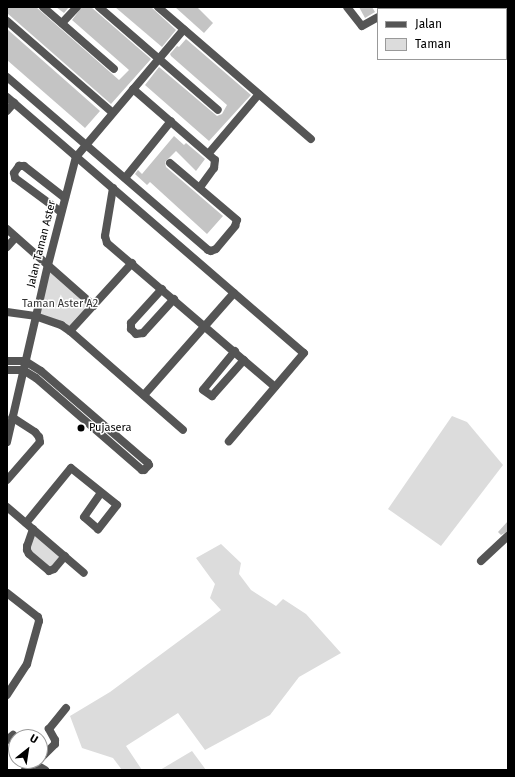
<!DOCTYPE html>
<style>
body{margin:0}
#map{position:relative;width:515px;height:777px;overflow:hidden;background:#fff;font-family:"Fira Sans",sans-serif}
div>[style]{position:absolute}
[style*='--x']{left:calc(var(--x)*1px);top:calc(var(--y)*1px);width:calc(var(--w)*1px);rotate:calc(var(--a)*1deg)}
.green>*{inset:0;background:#dcdcdc}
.building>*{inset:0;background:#c4c4c4}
.minor>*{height:8px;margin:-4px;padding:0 4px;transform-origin:4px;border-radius:4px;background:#555}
.dots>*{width:11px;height:11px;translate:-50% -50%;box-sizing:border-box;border:2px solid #fff;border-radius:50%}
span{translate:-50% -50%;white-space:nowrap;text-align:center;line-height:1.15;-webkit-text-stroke:3px #fff;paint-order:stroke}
.street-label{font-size:11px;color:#000}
.park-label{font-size:11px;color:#333}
.poi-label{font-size:11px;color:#000}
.left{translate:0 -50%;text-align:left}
.frame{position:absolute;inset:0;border:8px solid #000;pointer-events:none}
.legend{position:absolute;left:377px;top:8px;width:130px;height:52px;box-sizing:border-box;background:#fff;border:1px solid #999;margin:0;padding:5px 7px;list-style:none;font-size:12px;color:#000}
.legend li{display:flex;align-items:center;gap:8px;height:20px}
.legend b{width:20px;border:1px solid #999}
.north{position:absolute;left:8px;top:729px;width:40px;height:40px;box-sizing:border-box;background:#fff;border:1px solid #999;border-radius:50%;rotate:30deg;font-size:11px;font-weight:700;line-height:16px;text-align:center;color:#000}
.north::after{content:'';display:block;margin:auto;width:14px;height:18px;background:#000;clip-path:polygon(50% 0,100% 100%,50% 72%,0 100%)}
</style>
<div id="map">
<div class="green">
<div style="clip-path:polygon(48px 267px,89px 304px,67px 328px,37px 315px)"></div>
<div style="clip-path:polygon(452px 416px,467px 422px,503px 465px,441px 546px,388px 509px)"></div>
<div style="clip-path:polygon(34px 531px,62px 556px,51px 570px,30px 554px,28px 547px)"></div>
<div style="clip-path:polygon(221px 544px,241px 563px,239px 574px,251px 590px,276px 606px,283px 599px,306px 614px,341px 653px,299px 677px,270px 715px,205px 750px,178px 713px,126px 746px,142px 770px,122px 770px,113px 758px,82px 748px,70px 716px,110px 692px,221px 610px,210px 598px,215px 584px,196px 558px)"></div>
<div style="clip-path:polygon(192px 751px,206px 770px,160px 770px)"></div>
</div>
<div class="building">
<div style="clip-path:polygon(7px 7px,36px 7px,119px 80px,129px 70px,72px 20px,82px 7px,91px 7px,151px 59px,111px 104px,7px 13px)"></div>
<div style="clip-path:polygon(56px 7px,69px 7px,64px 13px)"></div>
<div style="clip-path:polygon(115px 7px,151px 7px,176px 30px,162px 47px)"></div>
<div style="clip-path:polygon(175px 7px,197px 7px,213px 23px,204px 33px)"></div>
<div style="clip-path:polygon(359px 7px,372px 7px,375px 12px,365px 18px)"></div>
<div style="clip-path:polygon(7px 29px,100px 111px,85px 128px,7px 60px)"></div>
<div style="clip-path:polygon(186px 39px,251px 95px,209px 141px,145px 85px,159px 67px,217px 116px,222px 114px,227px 105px,171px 56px,170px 54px,177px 46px,179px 47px)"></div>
<div style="clip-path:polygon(174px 136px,184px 145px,186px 143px,205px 159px,196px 171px,176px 151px,165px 162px,166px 167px,223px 216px,207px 234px,150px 182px,147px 185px,135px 174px,138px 170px,142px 174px)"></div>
<div style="clip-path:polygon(508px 521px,508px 531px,501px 535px,498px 532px)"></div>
</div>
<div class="minor">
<div style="--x:43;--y:7;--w:94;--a:41.1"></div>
<div style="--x:99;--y:7;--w:157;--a:40.9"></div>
<div style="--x:158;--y:7;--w:202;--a:40.8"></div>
<div style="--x:347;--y:7;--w:24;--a:52"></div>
<div style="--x:362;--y:26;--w:18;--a:-29"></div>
<div style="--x:390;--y:9;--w:4;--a:-27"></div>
<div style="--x:7;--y:21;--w:140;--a:41"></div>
<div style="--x:62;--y:23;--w:22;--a:-47"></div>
<div style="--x:7;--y:77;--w:265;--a:40.7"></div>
<div style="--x:208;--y:250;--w:3;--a:18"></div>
<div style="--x:211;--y:251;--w:5;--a:-22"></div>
<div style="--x:216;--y:249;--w:30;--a:-50"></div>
<div style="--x:235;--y:226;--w:6;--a:-72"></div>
<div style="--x:237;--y:220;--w:88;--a:-139.6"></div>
<div style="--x:133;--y:89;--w:108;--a:40.9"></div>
<div style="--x:215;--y:160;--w:8;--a:97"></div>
<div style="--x:214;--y:168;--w:24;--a:126"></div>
<div style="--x:7;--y:97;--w:392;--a:40.8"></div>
<div style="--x:304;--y:353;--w:116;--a:130.4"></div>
<div style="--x:7;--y:111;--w:11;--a:-49"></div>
<div style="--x:209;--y:153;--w:77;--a:-49.7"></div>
<div style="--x:125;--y:178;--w:73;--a:-51.1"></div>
<div style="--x:113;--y:188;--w:49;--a:99.5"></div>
<div style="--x:105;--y:236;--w:7;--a:74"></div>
<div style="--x:107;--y:243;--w:221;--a:40.6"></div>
<div style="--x:61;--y:212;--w:57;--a:-143.5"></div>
<div style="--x:15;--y:178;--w:5;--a:-101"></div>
<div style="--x:14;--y:173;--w:9;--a:-54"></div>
<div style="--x:19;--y:166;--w:5;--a:0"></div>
<div style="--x:24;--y:166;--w:52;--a:38"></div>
<div style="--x:7;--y:229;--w:116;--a:41.5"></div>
<div style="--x:7;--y:247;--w:13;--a:-48"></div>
<div style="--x:162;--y:289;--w:46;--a:132.4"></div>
<div style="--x:131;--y:323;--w:6;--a:90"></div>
<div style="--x:131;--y:329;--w:7;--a:45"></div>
<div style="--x:136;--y:334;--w:7;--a:-8"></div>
<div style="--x:143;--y:333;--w:46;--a:-47.6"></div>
<div style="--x:7;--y:312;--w:28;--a:8"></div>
<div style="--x:35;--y:316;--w:28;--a:19"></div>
<div style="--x:61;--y:325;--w:11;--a:34"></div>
<div style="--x:70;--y:331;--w:150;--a:41.2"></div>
<div style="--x:70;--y:331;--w:92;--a:-47.6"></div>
<div style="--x:235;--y:351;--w:50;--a:129.4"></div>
<div style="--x:203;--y:390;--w:11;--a:34"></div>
<div style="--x:212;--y:396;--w:48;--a:-48.4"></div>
<div style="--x:7;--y:361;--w:18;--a:0"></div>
<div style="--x:25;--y:361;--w:19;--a:32"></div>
<div style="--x:41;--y:371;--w:141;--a:40.7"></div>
<div style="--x:148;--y:463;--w:2;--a:63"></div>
<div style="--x:149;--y:465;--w:7;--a:135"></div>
<div style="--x:144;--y:470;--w:2;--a:180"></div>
<div style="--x:142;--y:470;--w:140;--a:-139"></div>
<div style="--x:36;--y:378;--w:15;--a:-148"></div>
<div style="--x:23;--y:370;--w:16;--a:180"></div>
<div style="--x:144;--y:395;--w:136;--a:-48.6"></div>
<div style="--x:7;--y:442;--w:182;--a:-77"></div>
<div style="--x:48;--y:265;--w:112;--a:-75.5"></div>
<div style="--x:76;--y:157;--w:167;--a:-49.8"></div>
<div style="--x:7;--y:480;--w:50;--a:-49"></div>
<div style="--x:40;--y:442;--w:5;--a:-101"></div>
<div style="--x:39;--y:437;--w:6;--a:-129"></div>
<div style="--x:35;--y:432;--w:27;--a:-147"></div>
<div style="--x:7;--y:507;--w:101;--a:40.6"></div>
<div style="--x:26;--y:523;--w:71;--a:-50.7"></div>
<div style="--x:71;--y:468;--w:59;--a:38.8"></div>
<div style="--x:117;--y:505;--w:31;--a:128"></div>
<div style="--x:98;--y:529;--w:18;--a:-139"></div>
<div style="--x:84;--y:517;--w:29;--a:-55"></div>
<div style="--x:33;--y:529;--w:18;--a:109"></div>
<div style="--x:27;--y:546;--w:4;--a:90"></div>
<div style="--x:27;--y:550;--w:4;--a:63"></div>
<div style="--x:29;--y:554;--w:26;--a:40"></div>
<div style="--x:49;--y:571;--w:5;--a:-22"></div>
<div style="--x:54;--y:569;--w:17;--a:-50"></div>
<div style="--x:481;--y:561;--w:37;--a:-43"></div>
<div style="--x:7;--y:593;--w:39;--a:38"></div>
<div style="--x:38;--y:617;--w:4;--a:76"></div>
<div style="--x:39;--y:621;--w:45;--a:105.6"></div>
<div style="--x:27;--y:664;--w:37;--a:123"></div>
<div style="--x:7;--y:740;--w:8;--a:-40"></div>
<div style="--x:40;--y:759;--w:21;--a:-45"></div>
<div style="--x:55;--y:744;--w:4;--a:-90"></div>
<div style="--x:55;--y:740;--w:13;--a:-119"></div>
<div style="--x:49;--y:729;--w:27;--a:-51"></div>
<div style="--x:25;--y:770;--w:12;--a:-31"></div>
<div style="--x:35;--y:764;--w:12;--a:31"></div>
</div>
<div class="dots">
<div style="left:81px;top:428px;background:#000"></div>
</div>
<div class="street-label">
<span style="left:42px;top:244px;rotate:-76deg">Jalan Taman Aster</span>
</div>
<div class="park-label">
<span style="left:60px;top:304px">Taman Aster A2</span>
</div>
<div class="poi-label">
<span class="left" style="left:89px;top:428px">Pujasera</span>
</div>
<div class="frame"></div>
<ul class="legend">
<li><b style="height:5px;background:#555"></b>Jalan</li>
<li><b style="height:11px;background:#dcdcdc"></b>Taman</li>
</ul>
<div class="north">U</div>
</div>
